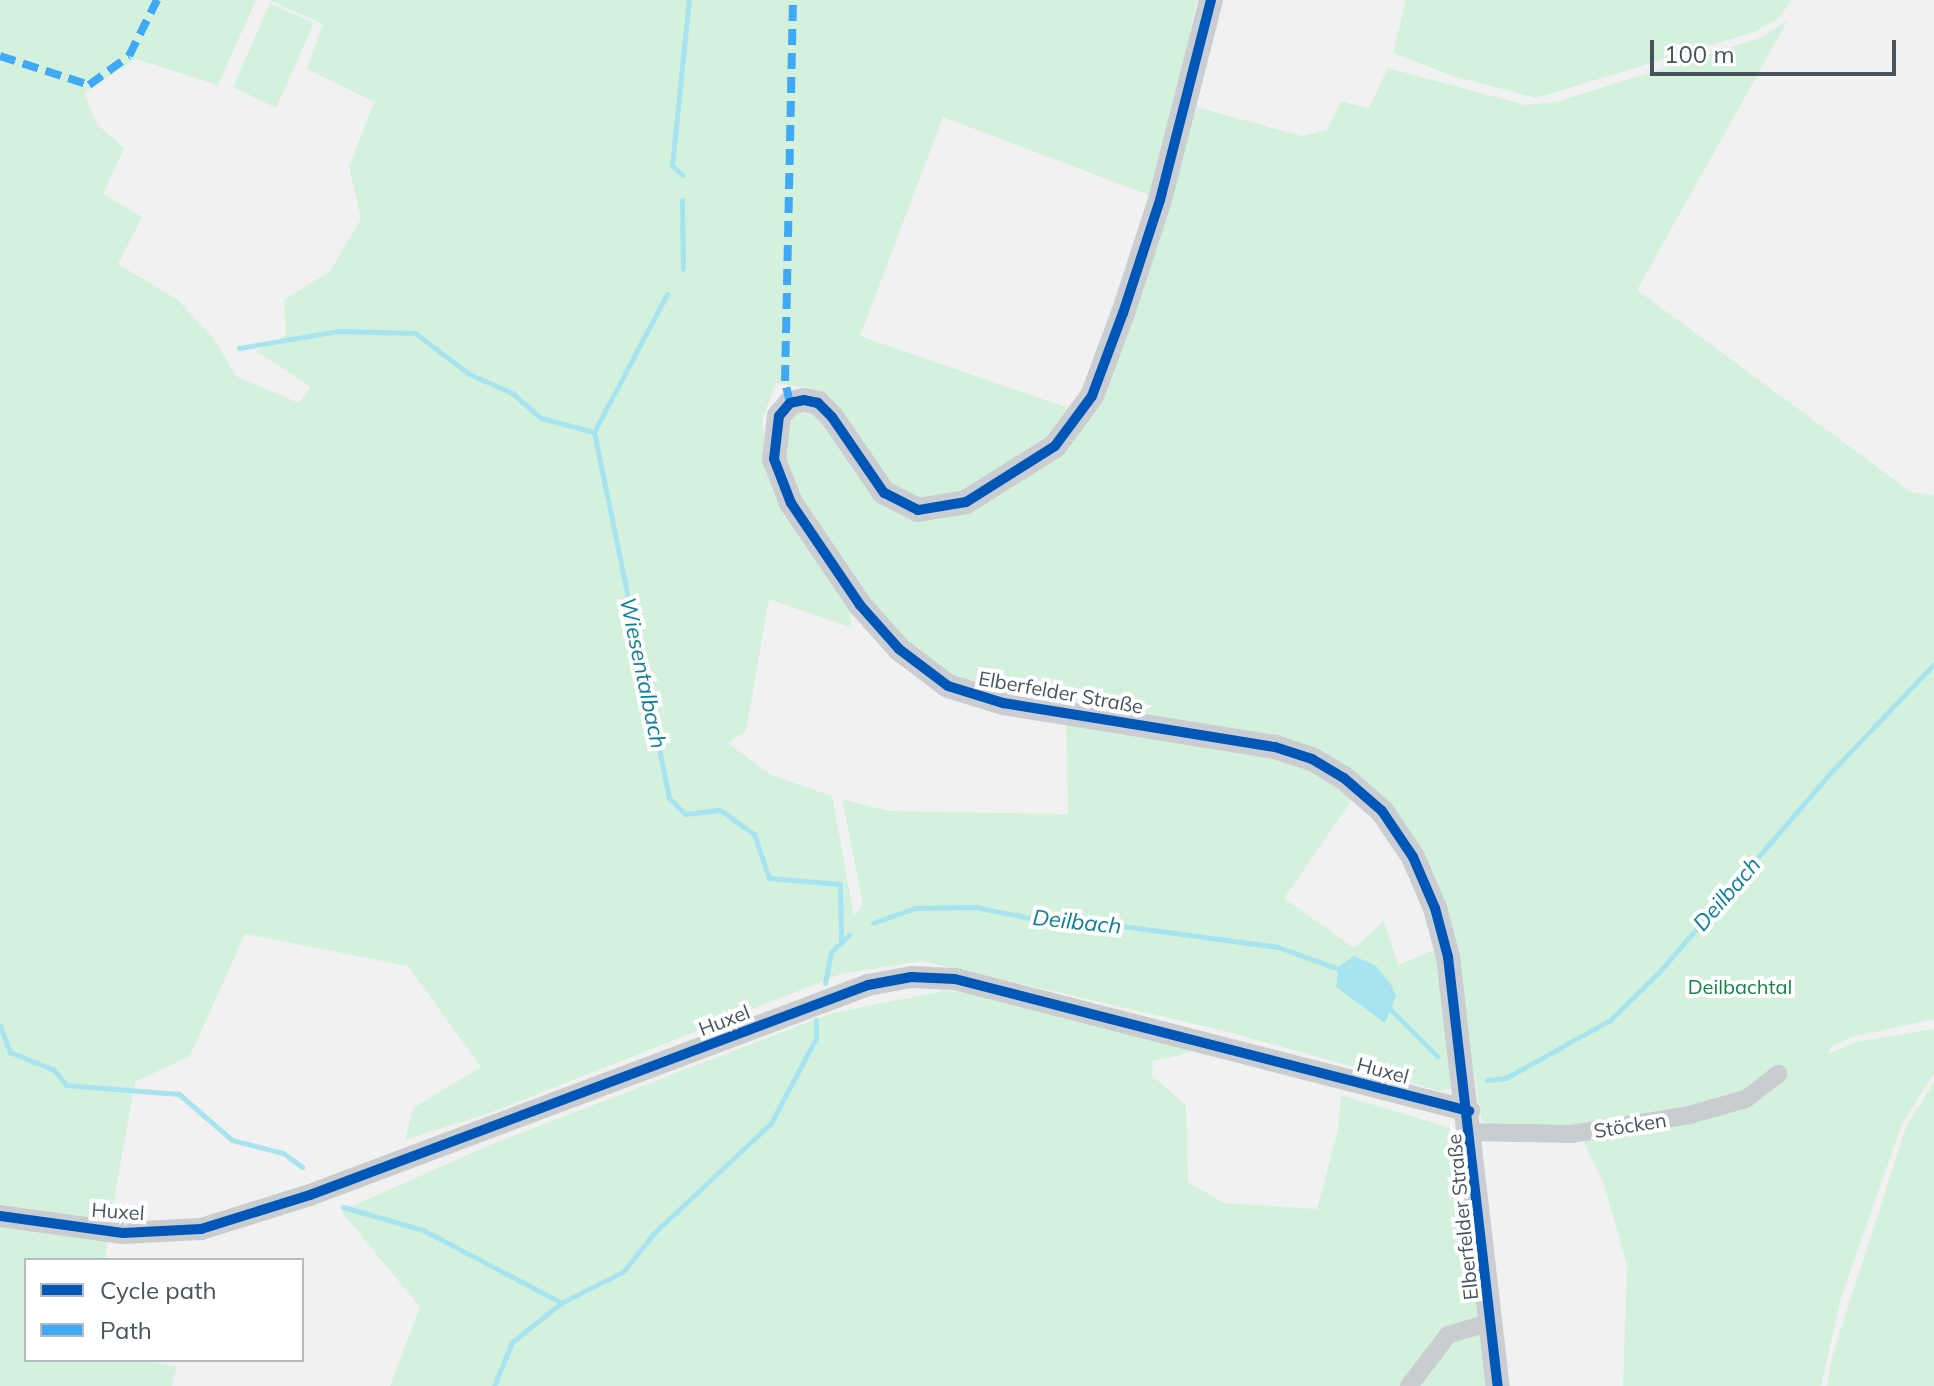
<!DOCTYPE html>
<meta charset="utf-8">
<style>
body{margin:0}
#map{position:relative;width:1934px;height:1386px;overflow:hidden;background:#f1f1f1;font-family:Mulish,sans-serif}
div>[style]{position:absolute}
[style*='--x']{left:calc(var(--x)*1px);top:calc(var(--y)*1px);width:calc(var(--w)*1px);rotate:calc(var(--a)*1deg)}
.green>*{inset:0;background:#d4f1de}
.water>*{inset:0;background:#a8e4f0}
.stream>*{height:5px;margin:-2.5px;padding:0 2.5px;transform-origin:2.5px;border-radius:2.5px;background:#a8e4f0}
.minor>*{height:18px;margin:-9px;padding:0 9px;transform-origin:9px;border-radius:9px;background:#cacdcf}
.tertiary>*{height:22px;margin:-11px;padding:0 11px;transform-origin:11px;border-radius:11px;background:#cacdcf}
.secondary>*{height:24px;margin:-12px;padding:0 12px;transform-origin:12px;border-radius:12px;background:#cacdd1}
.quiet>*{height:8px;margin-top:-4px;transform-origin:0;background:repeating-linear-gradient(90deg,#3fa9f5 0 16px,transparent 0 24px)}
.cycleway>*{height:10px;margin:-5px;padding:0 5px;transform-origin:5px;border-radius:5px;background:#0057b8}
span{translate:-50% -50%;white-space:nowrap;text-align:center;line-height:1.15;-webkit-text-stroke:8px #fff;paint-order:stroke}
.street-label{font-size:20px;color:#47545e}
.park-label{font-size:20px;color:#148347}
.water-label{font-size:22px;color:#088099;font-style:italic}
.legend{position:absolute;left:24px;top:1258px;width:280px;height:104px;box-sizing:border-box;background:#fff;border:2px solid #b5bbbf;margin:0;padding:10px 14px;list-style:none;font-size:24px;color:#47545e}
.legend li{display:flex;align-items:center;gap:16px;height:40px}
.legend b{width:40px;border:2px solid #b5bbbf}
.scale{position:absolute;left:1650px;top:40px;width:246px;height:36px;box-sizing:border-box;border:4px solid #47545e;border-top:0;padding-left:10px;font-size:24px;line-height:28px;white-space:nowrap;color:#47545e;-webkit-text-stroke:6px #fff;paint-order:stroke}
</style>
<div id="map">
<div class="green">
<div style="clip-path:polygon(0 0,256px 0,218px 85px,136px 59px,84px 93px,97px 124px,124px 148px,103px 194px,142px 217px,118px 264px,178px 300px,214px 339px,236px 376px,299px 403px,311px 387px,256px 351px,286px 335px,284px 300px,330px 271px,361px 219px,349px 167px,374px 102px,307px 69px,323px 24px,269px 0,1197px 0,1154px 197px,943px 117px,860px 336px,1074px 410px,1017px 465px,940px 503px,899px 495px,825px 398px,810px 388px,776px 383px,762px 420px,771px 488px,849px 607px,852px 628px,769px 599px,746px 731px,728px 743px,771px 775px,832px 796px,854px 916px,863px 905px,842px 799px,889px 811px,1068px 814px,1066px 723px,1302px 761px,1355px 796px,1284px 898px,1354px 948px,1384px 921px,1398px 965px,1438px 948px,1453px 1088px,1439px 1091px,1225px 1031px,922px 961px,841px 974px,492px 1112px,405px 1140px,413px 1108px,481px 1067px,408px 966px,245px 934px,190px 1056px,135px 1082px,110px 1222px,0 1204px)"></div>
<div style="clip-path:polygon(1406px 0,1792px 0,1778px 19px,1754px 32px,1536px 98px,1453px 76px,1393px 53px)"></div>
<div style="clip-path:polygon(270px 3px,314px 23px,276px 108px,233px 87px)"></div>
<div style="clip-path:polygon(1788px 20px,1637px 290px,1911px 492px,1934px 495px,1934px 1019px,1852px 1037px,1831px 1047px,1828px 1054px,1855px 1042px,1934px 1029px,1934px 1073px,1902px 1124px,1841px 1298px,1821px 1386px,1623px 1386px,1627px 1265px,1603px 1182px,1581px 1136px,1549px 1141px,1482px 1121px,1471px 1056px,1394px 813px,1329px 755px,1279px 737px,974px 689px,953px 678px,904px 641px,873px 607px,788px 478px,783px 449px,788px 423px,796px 414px,811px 414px,822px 419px,853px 470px,884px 503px,906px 515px,937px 520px,983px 505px,1052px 462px,1125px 331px,1197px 107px,1302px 136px,1327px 130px,1341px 101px,1369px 108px,1388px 68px,1525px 105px,1556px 102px,1760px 38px)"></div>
<div style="clip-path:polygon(944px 991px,990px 994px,1197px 1051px,1153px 1061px,1152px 1075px,1186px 1106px,1188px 1182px,1224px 1203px,1317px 1209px,1338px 1130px,1341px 1095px,1451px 1128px,1479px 1320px,1405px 1386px,390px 1386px,420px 1307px,341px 1211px,490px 1145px,832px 1013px)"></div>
<div style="clip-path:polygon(1934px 1082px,1934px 1386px,1827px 1386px,1832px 1357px,1906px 1127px)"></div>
<div style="clip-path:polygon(0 1225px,108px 1239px,105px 1260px,26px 1260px,26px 1360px,141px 1360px,177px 1367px,172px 1386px,0 1386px)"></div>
<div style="clip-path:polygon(1484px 1329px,1490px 1386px,1414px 1386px,1450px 1339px)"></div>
</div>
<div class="water">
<div style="clip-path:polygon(1354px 956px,1376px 966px,1392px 986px,1396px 996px,1385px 1023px,1336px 987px,1338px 967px)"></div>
</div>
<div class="stream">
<div style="--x:683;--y:175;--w:14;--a:-141"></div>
<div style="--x:672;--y:166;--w:167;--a:-84.2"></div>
<div style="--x:682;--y:200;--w:69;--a:89.2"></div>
<div style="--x:667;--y:294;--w:156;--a:117.9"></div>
<div style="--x:594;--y:432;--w:374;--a:78.4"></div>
<div style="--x:669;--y:798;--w:23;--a:45"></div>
<div style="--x:685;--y:814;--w:35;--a:-7"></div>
<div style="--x:720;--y:810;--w:42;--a:35.2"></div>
<div style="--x:754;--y:834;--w:46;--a:71.2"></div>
<div style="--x:769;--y:878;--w:71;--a:4.8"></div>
<div style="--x:840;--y:884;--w:58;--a:89"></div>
<div style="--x:239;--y:348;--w:100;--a:-9.7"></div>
<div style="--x:338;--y:331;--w:77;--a:1.5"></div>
<div style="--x:415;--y:333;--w:68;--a:37.2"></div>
<div style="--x:469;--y:374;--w:47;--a:23.8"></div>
<div style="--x:512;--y:393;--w:38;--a:41"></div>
<div style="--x:541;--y:418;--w:55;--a:14.8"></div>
<div style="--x:873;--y:923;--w:45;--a:-19.7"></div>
<div style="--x:915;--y:908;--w:60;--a:-1"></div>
<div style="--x:975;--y:907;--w:66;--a:11.3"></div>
<div style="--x:1040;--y:920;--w:53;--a:2.2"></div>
<div style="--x:1093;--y:922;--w:187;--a:7.7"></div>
<div style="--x:1278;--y:947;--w:68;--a:19.8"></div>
<div style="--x:825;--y:983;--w:32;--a:-79"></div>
<div style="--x:831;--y:952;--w:25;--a:-43"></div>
<div style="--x:1387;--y:1006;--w:71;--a:45"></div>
<div style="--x:0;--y:1026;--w:28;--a:69"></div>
<div style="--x:10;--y:1052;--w:48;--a:22.2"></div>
<div style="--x:54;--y:1070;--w:19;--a:51"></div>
<div style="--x:66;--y:1085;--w:113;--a:4.6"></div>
<div style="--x:179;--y:1094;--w:70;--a:41"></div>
<div style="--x:232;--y:1140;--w:53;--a:14.3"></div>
<div style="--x:283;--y:1153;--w:24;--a:36"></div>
<div style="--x:1487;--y:1080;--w:19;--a:-6"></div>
<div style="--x:1506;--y:1078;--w:119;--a:-29.1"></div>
<div style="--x:1610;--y:1020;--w:70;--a:-44.4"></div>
<div style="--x:1660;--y:971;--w:265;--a:-49.3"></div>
<div style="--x:1833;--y:770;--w:146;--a:-46.4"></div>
<div style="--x:343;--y:1207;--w:83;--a:16"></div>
<div style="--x:423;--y:1230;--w:155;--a:27.7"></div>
<div style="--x:494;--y:1386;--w:48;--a:-67.8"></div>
<div style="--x:512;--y:1342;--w:63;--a:-38.5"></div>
<div style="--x:561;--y:1303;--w:69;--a:-26.6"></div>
<div style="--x:623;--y:1272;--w:50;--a:-51.5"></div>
<div style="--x:654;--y:1233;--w:161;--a:-43.2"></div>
<div style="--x:771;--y:1123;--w:96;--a:-62.1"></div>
<div style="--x:816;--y:1038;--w:18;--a:-90"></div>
</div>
<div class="minor">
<div style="--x:1472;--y:1132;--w:99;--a:1.2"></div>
<div style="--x:1571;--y:1134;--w:120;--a:-9.1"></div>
<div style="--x:1689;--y:1115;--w:59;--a:-15.7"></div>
<div style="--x:1746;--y:1099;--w:41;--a:-38"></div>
<div style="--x:1409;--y:1386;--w:64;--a:-52.6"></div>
<div style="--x:1448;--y:1335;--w:45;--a:-16.8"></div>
</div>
<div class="tertiary">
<div style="--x:0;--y:1216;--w:124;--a:7.9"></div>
<div style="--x:123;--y:1233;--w:78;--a:-2.9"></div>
<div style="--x:201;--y:1229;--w:114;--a:-17.3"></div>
<div style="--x:310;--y:1195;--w:596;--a:-20.62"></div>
<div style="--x:868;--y:985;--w:44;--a:-10.5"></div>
<div style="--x:911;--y:977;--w:44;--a:2.6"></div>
<div style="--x:955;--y:979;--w:531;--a:14.4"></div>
</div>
<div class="secondary">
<div style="--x:1211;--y:0;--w:206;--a:104.3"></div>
<div style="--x:1160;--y:200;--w:119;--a:108.1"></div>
<div style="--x:1123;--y:313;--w:89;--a:110.5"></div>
<div style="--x:1092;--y:396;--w:62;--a:126.5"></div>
<div style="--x:1055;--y:446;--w:105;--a:147.8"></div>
<div style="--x:966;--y:502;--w:49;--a:170.5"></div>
<div style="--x:918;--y:510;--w:38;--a:-153"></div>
<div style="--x:884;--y:493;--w:92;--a:-124.4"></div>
<div style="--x:832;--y:417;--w:20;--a:-135"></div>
<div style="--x:818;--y:403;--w:14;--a:-168"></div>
<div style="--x:804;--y:400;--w:14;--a:168"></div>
<div style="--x:790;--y:403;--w:17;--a:130"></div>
<div style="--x:779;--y:416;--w:43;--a:96.6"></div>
<div style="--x:774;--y:459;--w:47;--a:68.9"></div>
<div style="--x:791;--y:503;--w:123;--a:55.9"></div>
<div style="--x:860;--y:605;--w:59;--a:48.4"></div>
<div style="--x:899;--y:649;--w:61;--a:37.1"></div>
<div style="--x:948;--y:686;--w:58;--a:17.2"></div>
<div style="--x:1003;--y:703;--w:276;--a:9.2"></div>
<div style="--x:1275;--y:747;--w:39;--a:18"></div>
<div style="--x:1312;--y:759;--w:37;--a:31"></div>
<div style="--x:1344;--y:778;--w:50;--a:41"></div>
<div style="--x:1382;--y:811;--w:55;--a:56"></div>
<div style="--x:1413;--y:857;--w:56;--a:66.7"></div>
<div style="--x:1435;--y:908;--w:51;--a:75.1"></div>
<div style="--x:1448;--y:957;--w:432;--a:83.4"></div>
</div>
<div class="quiet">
<div style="--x:0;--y:56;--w:94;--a:18"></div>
<div style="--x:89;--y:85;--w:49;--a:-35.9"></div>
<div style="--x:129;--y:56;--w:63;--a:-63.4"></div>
<div style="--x:790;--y:403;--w:23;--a:-103"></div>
<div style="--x:785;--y:381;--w:381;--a:-88.8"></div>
</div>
<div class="cycleway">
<div style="--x:1211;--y:0;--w:206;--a:104.3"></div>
<div style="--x:1160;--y:200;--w:119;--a:108.1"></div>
<div style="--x:1123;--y:313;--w:89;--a:110.5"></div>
<div style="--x:1092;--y:396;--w:62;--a:126.5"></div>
<div style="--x:1055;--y:446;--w:105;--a:147.8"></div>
<div style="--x:966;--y:502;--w:49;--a:170.5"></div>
<div style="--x:918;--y:510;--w:38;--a:-153"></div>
<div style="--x:884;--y:493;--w:92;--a:-124.4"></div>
<div style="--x:832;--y:417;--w:20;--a:-135"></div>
<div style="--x:818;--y:403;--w:14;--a:-168"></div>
<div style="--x:804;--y:400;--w:14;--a:168"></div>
<div style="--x:790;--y:403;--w:17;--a:130"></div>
<div style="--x:779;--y:416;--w:43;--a:96.6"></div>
<div style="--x:774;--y:459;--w:47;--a:68.9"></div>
<div style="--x:791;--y:503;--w:123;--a:55.9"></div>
<div style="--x:860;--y:605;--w:59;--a:48.4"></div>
<div style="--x:899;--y:649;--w:61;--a:37.1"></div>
<div style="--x:948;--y:686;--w:58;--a:17.2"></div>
<div style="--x:1003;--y:703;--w:276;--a:9.2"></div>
<div style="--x:1275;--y:747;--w:39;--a:18"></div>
<div style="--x:1312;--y:759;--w:37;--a:31"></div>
<div style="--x:1344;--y:778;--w:50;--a:41"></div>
<div style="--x:1382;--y:811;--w:55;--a:56"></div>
<div style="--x:1413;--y:857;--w:56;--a:66.7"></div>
<div style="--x:1435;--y:908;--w:51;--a:75.1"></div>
<div style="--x:1448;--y:957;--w:432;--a:83.4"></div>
<div style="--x:0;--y:1216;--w:124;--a:7.9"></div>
<div style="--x:123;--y:1233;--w:78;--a:-2.9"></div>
<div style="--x:201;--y:1229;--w:114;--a:-17.3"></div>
<div style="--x:310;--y:1195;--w:596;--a:-20.62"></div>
<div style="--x:868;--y:985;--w:44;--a:-10.5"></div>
<div style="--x:911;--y:977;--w:44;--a:2.6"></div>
<div style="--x:955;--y:979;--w:531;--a:14.4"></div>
</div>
<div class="street-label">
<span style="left:1061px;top:692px;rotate:10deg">Elberfelder Straße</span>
<span style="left:724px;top:1020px;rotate:-21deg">Huxel</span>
<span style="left:1383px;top:1070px;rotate:15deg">Huxel</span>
<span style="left:1630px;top:1125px;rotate:-9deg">Stöcken</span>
<span style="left:118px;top:1211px;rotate:4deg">Huxel</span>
<span style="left:1462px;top:1217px;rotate:-96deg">Elberfelder Straße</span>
</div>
<div class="park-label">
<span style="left:1740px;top:986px">Deilbachtal</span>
</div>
<div class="water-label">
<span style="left:643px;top:673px;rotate:78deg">Wiesentalbach</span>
<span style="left:1727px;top:894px;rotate:-49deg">Deilbach</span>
<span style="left:1077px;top:922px;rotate:6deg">Deilbach</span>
</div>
<ul class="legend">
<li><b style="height:10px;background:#0057b8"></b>Cycle path</li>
<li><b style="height:10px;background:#3fa9f5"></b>Path</li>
</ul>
<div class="scale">100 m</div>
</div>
